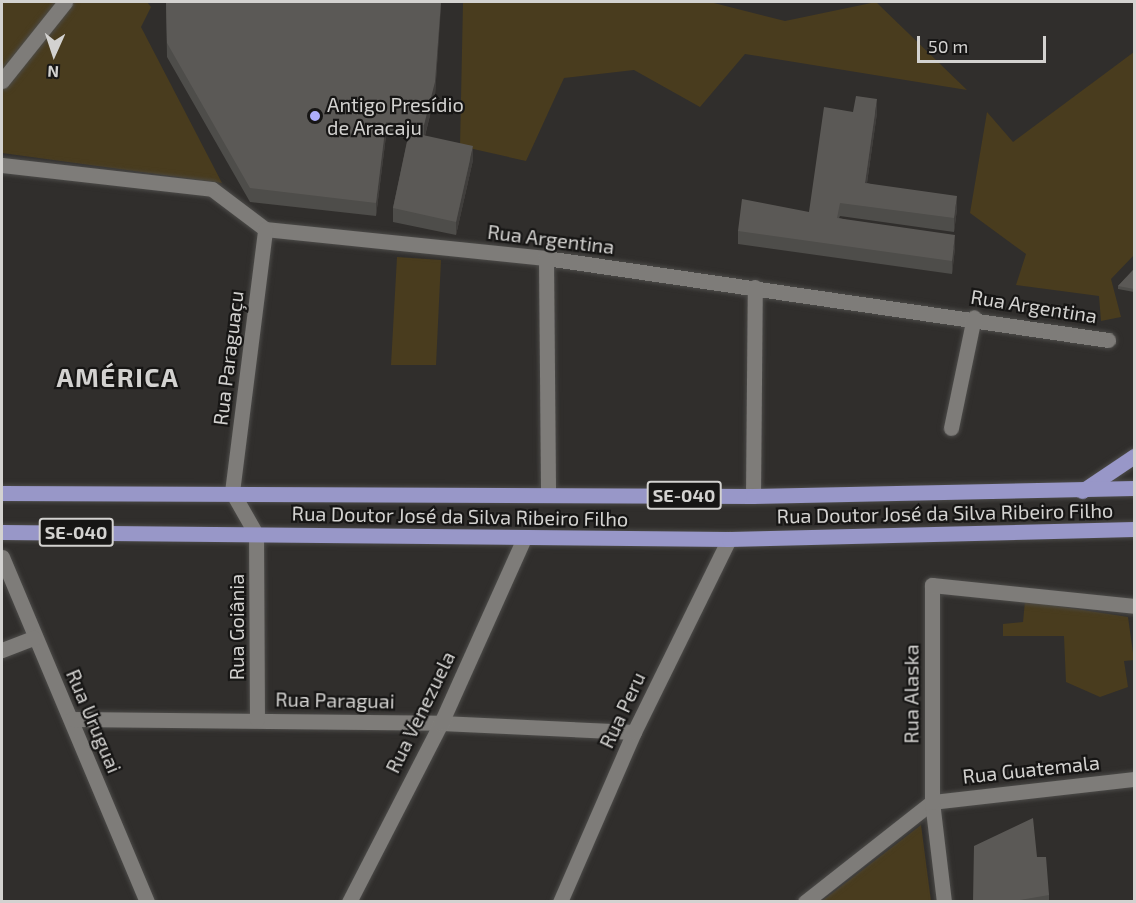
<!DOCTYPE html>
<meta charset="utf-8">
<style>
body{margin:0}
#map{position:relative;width:1136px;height:903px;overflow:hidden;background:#302e2c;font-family:"Exo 2",sans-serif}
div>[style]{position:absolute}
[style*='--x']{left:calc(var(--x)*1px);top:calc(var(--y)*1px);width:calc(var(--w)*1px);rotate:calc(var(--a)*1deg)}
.green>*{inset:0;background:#493c1e}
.roads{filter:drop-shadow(0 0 2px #4c4b49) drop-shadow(0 0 2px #4c4b49)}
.minor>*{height:15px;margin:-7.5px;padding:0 7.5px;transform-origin:7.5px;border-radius:7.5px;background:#7e7c79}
.major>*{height:15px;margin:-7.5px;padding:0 7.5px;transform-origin:7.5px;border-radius:7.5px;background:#9897c8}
.wall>*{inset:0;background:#4e4d4a}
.shaded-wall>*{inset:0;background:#403e3c}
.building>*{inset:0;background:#5b5956}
.dots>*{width:16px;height:16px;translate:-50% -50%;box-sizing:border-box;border:3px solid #171615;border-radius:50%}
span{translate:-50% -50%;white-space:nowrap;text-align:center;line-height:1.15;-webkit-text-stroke:4.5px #171615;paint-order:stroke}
.shield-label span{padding:2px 4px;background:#171615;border:2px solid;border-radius:4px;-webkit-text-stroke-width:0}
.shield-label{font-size:18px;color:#d3d2d0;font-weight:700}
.poi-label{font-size:20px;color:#d3d2d0}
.left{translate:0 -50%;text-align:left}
.street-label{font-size:20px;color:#d3d2d0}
.district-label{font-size:26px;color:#d3d2d0;font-weight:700;letter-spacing:1.5px}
.frame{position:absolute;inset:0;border:3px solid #d3d2d0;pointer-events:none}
.north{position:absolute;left:24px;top:24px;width:60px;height:60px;-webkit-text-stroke:4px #171615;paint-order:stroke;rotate:183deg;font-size:16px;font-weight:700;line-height:24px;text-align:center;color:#d3d2d0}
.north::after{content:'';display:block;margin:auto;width:21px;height:27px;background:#d3d2d0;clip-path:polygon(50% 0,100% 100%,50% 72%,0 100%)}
.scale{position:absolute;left:917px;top:36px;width:129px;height:27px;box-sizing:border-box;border:3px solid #d3d2d0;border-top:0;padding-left:8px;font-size:18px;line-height:21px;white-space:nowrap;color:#d3d2d0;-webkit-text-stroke:4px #171615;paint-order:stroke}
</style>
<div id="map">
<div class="green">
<div style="clip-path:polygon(2px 2px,147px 2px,151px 7px,141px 27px,222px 183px,2px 153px)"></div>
<div style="clip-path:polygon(463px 2px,710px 2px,785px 21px,876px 2px,967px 90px,745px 54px,700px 107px,634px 70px,564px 78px,526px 161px,460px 146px)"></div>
<div style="clip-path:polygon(1134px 52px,1134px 255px,1111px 279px,1121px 317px,1101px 321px,1099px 296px,1016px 285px,1026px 254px,970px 213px,987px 112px,1013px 142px)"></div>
<div style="clip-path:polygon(397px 257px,441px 260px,436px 365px,391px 365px)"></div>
<div style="clip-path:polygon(1025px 601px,1128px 617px,1134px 660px,1124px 661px,1128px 687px,1100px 697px,1066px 682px,1064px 636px,1003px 636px,1003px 624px,1023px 622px)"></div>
<div style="clip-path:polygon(921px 825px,931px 901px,822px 901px)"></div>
</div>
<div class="roads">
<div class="minor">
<div style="--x:2;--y:81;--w:101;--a:-51.4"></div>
<div style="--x:2;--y:165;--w:211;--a:6.5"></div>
<div style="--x:212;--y:189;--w:66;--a:37"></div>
<div style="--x:265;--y:229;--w:282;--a:5.9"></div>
<div style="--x:546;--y:258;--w:568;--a:8.3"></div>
<div style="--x:546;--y:258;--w:235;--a:89.5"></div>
<div style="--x:951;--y:428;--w:113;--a:-78.3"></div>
<div style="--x:753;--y:496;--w:209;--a:-89.5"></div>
<div style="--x:2;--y:557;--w:374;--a:67.2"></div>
<div style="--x:2;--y:650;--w:34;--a:-21"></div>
<div style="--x:72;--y:719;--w:369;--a:0.6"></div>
<div style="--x:441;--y:723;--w:193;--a:2.7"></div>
<div style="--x:257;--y:720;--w:186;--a:-90.3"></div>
<div style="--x:256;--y:534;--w:48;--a:-119.7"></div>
<div style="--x:232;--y:492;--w:265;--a:-82.8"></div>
<div style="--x:349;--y:902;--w:201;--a:-62.8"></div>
<div style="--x:441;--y:723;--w:203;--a:-65.8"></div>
<div style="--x:560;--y:902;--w:185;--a:-66.5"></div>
<div style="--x:634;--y:732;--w:215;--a:-63.8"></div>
<div style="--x:805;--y:902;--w:162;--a:-38.2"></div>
<div style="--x:932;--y:802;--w:203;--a:-6.5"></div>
<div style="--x:944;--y:902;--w:101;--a:-96.8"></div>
<div style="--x:932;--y:802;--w:217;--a:-90"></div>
<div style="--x:932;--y:585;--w:203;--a:5.9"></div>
</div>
<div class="major">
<div style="--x:1082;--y:491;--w:63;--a:-33.9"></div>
<div style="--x:2;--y:493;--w:751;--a:0.23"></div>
<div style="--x:753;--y:496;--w:381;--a:-1.2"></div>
<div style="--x:2;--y:532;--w:727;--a:0.55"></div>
<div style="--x:729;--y:539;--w:405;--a:-1.4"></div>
</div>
</div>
<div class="wall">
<div style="clip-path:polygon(166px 2px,441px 2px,435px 95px,425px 136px,473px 160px,456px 235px,393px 222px,393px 208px,408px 138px,386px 136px,376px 216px,250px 202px,167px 57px)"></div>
<div style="clip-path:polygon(853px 112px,877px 113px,867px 183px,957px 209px,954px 232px,840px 216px,839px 218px,955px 248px,952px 274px,738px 244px,738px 231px,809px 212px)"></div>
<div style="clip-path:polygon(1134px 269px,1134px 292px,1118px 289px,1118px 286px)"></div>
<div style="clip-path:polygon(1037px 857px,1049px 895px,1049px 902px,973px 902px)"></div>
</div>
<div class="shaded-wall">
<div style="clip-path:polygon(441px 2px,441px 8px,435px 95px,424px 139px,424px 125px)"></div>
<div style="clip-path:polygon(877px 99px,877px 113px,865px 196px,865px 183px)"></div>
<div style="clip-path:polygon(386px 122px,386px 136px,376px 216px,376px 203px)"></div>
<div style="clip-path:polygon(473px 146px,473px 160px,456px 235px,456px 222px)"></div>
<div style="clip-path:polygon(957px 196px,957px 209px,954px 232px,954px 218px)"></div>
<div style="clip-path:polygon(955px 235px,955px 248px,952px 274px,952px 261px)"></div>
</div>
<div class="building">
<div style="clip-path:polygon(166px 2px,441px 2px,435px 82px,424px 125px,386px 122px,376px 203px,250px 188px,167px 43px)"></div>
<div style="clip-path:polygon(856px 96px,877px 99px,865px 183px,957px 196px,954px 218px,840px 203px,837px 218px,955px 235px,952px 261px,738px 231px,742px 199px,809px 212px,824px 107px,853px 112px)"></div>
<div style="clip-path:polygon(409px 132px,473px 146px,456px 222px,393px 208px)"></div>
<div style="clip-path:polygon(1134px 269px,1134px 289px,1118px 286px)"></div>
<div style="clip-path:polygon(1033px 818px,1037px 857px,1046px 857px,1049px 895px,1008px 902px,973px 902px,974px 846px)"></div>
</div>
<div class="dots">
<div style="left:315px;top:116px;background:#aeaefb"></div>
</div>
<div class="shield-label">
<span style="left:684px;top:495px">SE-040</span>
<span style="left:76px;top:532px">SE-040</span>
</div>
<div class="poi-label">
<span class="left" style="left:327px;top:116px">Antigo Presídio<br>de Aracaju</span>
</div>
<div class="street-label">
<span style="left:551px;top:239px;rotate:7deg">Rua Argentina</span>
<span style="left:1034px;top:306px;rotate:9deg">Rua Argentina</span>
<span style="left:228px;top:358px;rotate:-83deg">Rua Paraguaçu</span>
<span style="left:945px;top:513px;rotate:-1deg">Rua Doutor José da Silva Ribeiro Filho</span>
<span style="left:460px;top:516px;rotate:1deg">Rua Doutor José da Silva Ribeiro Filho</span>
<span style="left:236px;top:627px;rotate:-90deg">Rua Goiânia</span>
<span style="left:911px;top:694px;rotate:-90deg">Rua Alaska</span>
<span style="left:335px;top:700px;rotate:1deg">Rua Paraguai</span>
<span style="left:622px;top:710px;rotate:-65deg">Rua Peru</span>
<span style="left:420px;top:712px;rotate:-64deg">Rua Venezuela</span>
<span style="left:94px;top:721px;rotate:67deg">Rua Uruguai</span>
<span style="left:1031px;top:769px;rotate:-6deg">Rua Guatemala</span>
</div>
<div class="district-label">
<span style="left:118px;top:377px">AMÉRICA</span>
</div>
<div class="frame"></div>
<div class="north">N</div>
<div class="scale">50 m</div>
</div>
